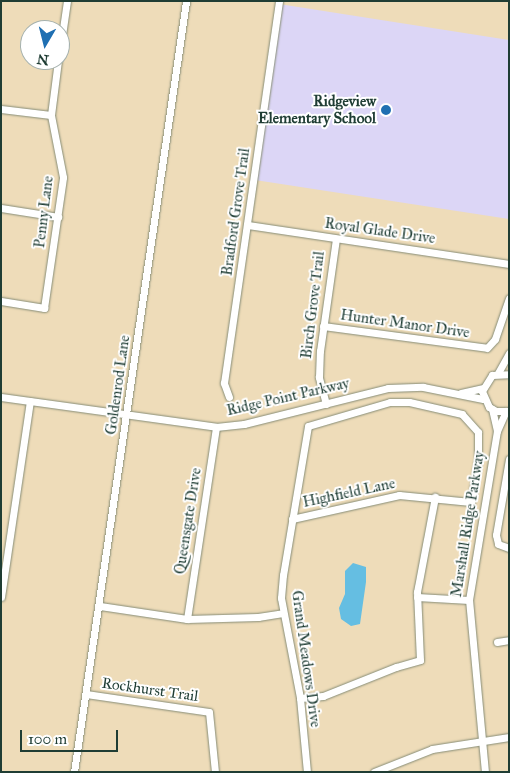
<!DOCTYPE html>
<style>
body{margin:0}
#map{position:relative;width:510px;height:773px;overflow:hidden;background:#eedcb9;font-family:"IM FELL Great Primer",serif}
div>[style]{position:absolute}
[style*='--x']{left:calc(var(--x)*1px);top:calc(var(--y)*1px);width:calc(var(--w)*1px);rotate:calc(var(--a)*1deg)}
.built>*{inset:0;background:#dcd6f6}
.water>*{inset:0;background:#65bee2}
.roads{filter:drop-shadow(0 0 1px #868c76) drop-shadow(0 0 1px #868c76)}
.minor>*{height:7px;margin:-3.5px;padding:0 3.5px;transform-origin:3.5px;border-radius:3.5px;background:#fff}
.dots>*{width:14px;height:14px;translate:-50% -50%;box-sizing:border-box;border:2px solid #fff;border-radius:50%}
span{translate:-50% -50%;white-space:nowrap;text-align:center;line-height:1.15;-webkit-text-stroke:4px #fff;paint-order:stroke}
.poi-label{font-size:15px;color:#1f3d34;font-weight:700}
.right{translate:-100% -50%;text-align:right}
.street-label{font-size:15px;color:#1f3d34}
.frame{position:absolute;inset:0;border:2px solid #1f3d34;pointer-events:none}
.north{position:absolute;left:20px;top:20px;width:50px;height:50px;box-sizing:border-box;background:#fff;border:1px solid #a5b1ae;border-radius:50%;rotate:188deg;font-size:14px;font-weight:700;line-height:20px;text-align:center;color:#1f3d34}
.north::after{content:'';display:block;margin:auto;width:18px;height:22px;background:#1f6fb2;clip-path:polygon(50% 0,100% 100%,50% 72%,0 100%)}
.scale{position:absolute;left:20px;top:730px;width:98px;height:22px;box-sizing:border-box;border:2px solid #1f3d34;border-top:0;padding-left:6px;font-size:15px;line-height:18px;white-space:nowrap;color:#1f3d34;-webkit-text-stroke:4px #fff;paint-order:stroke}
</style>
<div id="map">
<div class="built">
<div style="clip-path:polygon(279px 4px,509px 40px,509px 219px,255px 180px)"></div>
</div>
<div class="water">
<div style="clip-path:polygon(353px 563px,366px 567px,366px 582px,360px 624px,351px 626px,341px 619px,339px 608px,345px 594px,345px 571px)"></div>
</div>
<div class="roads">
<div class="minor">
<div style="--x:60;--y:49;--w:49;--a:-81.7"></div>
<div style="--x:1;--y:109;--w:50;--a:6.8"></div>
<div style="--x:1;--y:208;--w:58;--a:9"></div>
<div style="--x:248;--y:225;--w:264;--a:8.5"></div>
<div style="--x:1;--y:301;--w:44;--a:9.2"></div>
<div style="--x:44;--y:308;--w:132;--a:-81.7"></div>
<div style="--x:63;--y:177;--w:63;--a:-101"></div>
<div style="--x:51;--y:115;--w:55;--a:-82.7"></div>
<div style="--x:323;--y:326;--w:165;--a:7.6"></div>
<div style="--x:487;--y:348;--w:12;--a:-48"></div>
<div style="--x:495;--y:339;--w:43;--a:-71.1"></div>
<div style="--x:498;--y:373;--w:23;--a:-61"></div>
<div style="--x:461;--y:393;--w:23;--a:-13"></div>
<div style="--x:1;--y:397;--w:217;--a:7.9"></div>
<div style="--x:216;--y:427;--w:28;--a:-6"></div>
<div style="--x:244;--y:424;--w:148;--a:-14"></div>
<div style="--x:388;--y:388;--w:35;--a:-2"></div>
<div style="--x:423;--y:387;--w:61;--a:11.3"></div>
<div style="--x:229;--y:397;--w:15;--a:-110"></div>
<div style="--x:224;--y:383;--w:386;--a:-81.8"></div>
<div style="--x:326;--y:404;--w:28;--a:-105"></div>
<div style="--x:319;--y:377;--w:26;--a:-88"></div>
<div style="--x:320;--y:351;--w:113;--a:-81.9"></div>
<div style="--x:492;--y:409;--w:22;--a:77"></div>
<div style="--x:508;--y:411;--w:12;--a:180"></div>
<div style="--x:496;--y:411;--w:8;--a:-150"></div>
<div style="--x:489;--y:407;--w:17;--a:-114"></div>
<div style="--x:482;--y:391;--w:19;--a:-58"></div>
<div style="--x:492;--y:375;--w:17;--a:-3"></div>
<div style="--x:509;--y:459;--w:77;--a:99.7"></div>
<div style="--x:496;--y:535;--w:9;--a:77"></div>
<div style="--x:498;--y:544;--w:12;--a:20"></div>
<div style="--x:292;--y:519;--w:110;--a:-12.6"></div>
<div style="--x:399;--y:495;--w:72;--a:5.6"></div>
<div style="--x:471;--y:502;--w:43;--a:-80.5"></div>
<div style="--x:478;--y:460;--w:28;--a:-90"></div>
<div style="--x:478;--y:432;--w:24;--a:-132"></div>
<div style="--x:462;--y:414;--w:54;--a:-167.2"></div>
<div style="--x:409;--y:402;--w:19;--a:180"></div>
<div style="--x:390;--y:402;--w:85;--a:163.7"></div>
<div style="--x:308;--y:426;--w:151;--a:99.5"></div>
<div style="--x:283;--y:575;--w:23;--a:95"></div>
<div style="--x:281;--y:598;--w:102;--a:79.2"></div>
<div style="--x:300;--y:698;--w:74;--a:84.6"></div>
<div style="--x:1;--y:597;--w:198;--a:-81.6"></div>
<div style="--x:417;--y:597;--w:52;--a:3.3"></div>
<div style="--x:100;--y:606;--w:88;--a:8.5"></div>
<div style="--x:187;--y:619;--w:71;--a:-1.6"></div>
<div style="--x:258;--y:617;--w:25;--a:-9"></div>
<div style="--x:187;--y:619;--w:194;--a:-81.4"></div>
<div style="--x:497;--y:642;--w:12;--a:-9"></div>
<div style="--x:86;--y:694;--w:124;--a:8.3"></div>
<div style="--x:209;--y:712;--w:60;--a:84.3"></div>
<div style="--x:300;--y:698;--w:23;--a:-5"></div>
<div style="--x:323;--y:696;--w:79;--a:-21.7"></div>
<div style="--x:396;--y:667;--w:25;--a:-16"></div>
<div style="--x:420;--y:660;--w:68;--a:-92.5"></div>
<div style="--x:417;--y:592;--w:97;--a:-79.3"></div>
<div style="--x:74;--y:772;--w:779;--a:-81.73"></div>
<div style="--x:374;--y:772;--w:62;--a:-21.6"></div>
<div style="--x:432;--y:749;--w:78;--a:-8.9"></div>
<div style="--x:485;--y:772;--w:173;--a:-95.3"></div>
<div style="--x:469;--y:600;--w:171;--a:-80.6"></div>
<div style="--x:497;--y:431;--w:22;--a:-66"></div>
</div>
</div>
<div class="dots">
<div style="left:386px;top:110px;background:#1f6fb2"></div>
</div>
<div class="poi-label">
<span class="right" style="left:376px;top:110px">Ridgeview<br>Elementary School</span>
</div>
<div class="street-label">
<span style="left:44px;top:212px;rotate:-83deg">Penny Lane</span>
<span style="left:236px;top:212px;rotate:-82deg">Bradford Grove Trail</span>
<span style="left:380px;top:231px;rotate:8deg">Royal Glade Drive</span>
<span style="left:313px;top:305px;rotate:-83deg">Birch Grove Trail</span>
<span style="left:405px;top:324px;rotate:8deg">Hunter Manor Drive</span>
<span style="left:118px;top:385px;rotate:-82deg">Goldenrod Lane</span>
<span style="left:288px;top:397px;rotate:-13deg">Ridge Point Parkway</span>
<span style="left:349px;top:493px;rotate:-12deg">Highfield Lane</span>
<span style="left:188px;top:521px;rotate:-81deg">Queensgate Drive</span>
<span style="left:468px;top:524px;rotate:-81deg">Marshall Ridge Parkway</span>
<span style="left:306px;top:659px;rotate:82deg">Grand Meadows Drive</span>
<span style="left:150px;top:690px;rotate:8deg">Rockhurst Trail</span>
</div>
<div class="frame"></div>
<div class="north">N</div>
<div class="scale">100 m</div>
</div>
